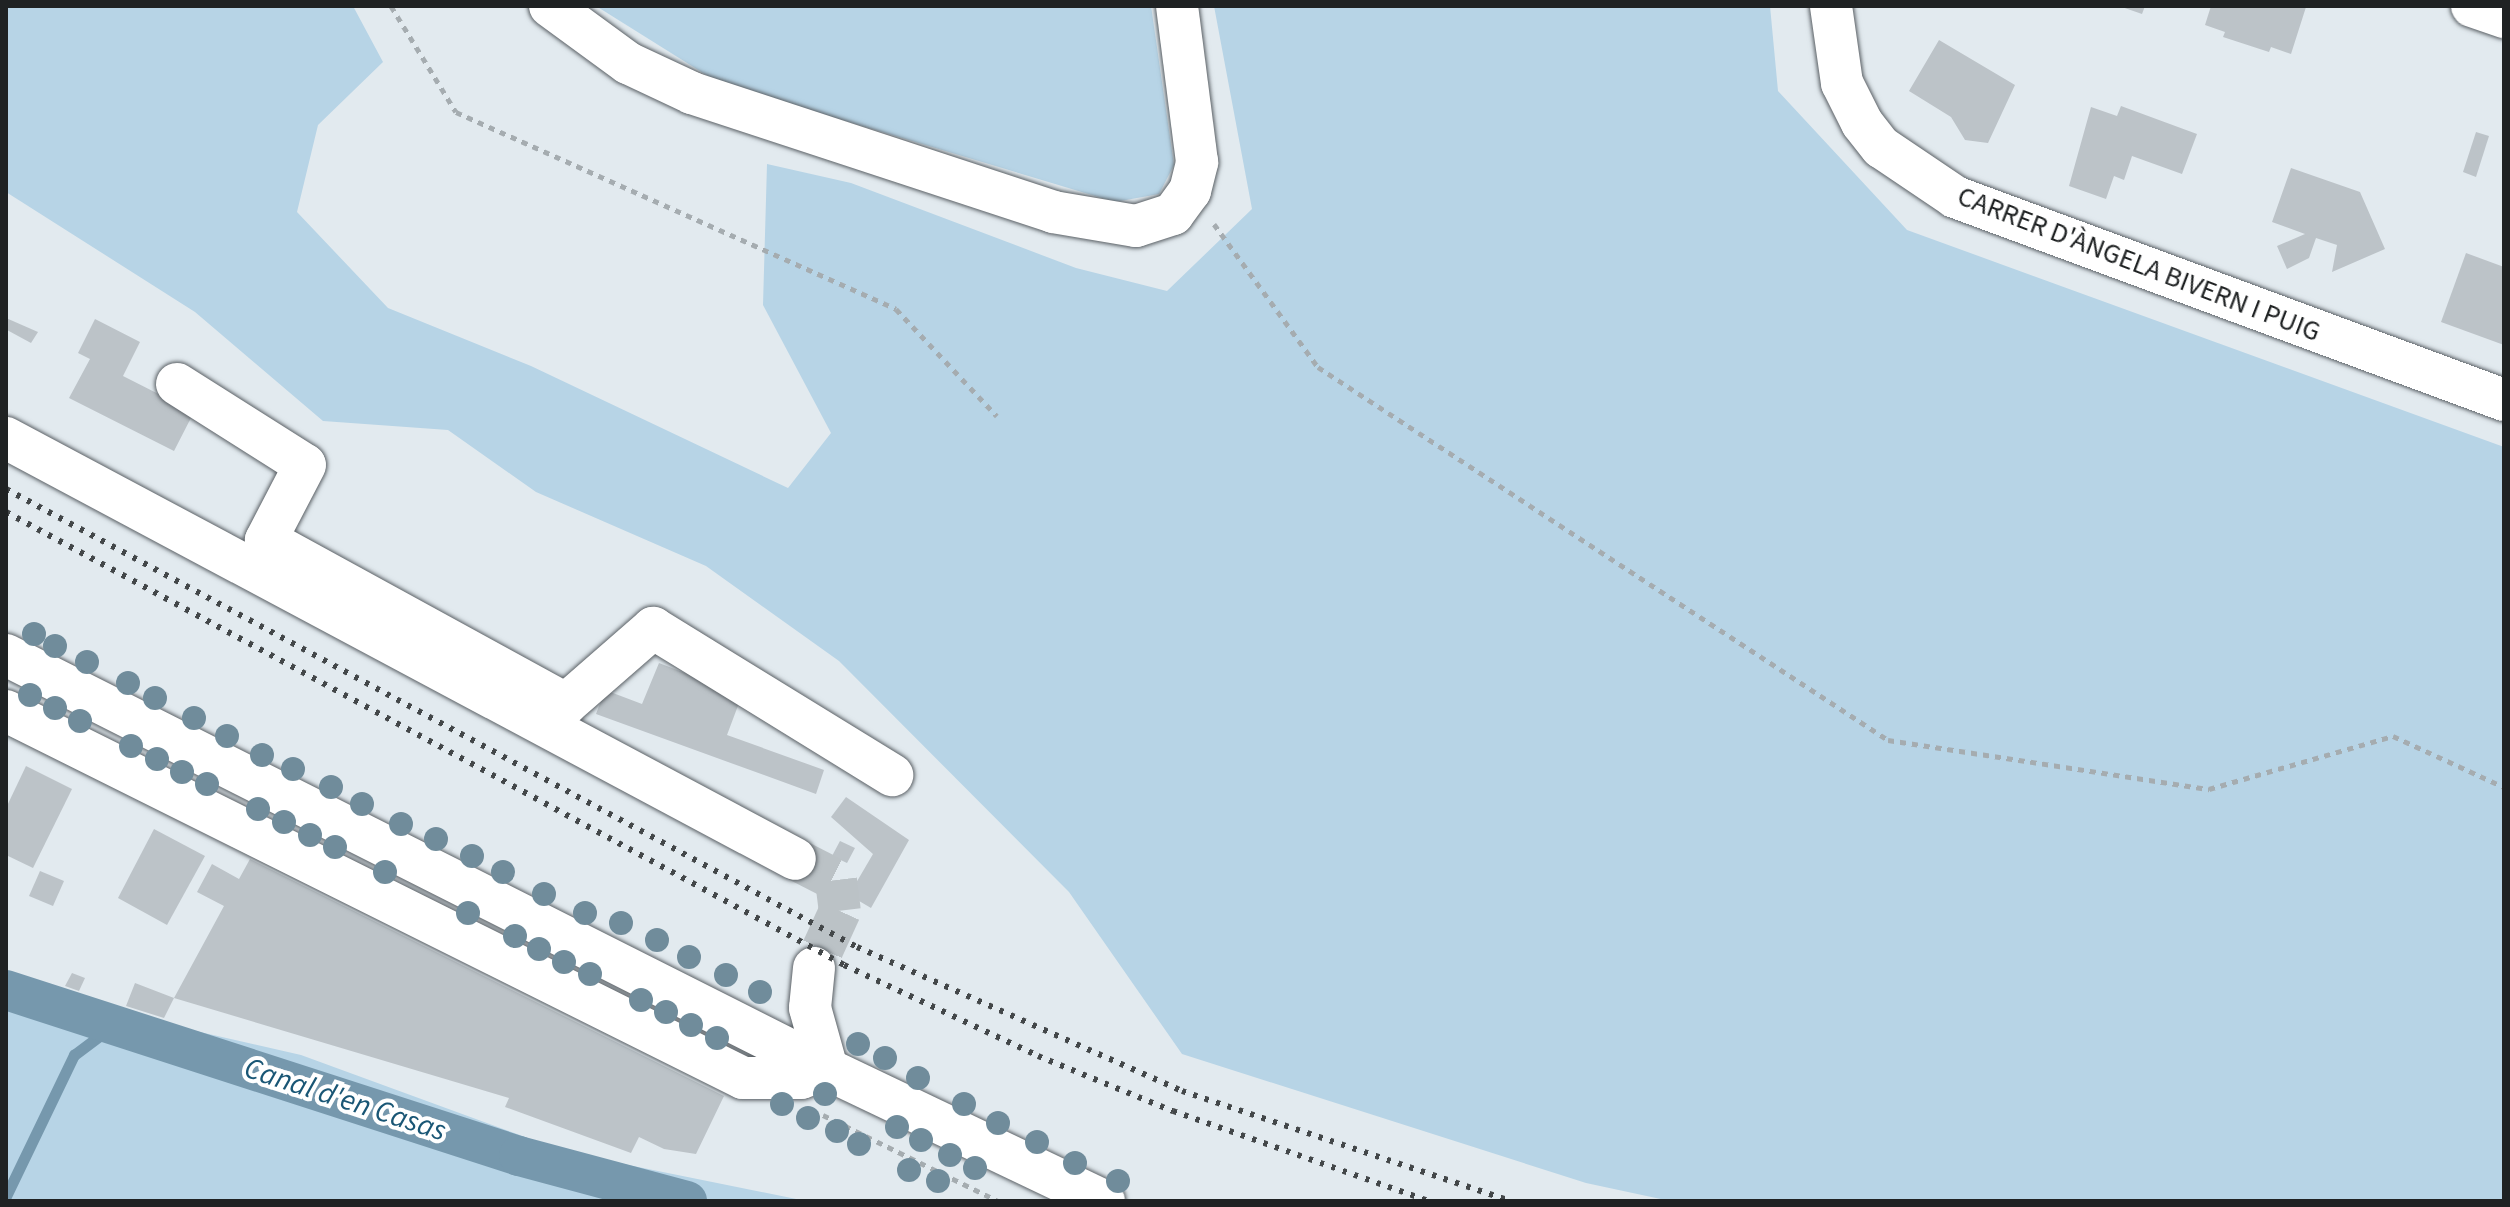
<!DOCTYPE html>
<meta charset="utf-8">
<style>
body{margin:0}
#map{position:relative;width:2510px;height:1207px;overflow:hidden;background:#e2eaef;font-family:"Source Sans 3",sans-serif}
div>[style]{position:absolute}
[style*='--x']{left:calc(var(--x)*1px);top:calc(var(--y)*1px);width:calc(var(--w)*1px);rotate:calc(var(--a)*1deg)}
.green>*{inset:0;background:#b7d4e6}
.stream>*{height:11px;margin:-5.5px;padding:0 5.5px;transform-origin:5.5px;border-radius:5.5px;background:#7698ad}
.canal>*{height:40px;margin:-20px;padding:0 20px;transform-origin:20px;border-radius:20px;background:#7698ad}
.building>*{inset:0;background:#bcc3c8}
.minor-tunnel>*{height:42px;margin-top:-21px;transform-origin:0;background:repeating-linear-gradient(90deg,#bbc2c6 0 42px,transparent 0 63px)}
.path>*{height:5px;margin-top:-2.5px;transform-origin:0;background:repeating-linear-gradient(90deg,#a5acb0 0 6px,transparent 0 12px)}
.roads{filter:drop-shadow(0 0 2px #5a6065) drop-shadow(0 0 2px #5a6065)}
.minor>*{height:42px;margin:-21px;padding:0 21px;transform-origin:21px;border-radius:21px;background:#fff}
.rail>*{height:6px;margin-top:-3px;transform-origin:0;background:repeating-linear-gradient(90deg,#434749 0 4px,transparent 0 12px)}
.trees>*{width:24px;height:24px;margin:-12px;border-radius:50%;background:#708c9b}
span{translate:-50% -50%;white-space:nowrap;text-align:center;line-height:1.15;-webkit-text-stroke:8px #fff;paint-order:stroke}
.street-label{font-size:28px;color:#1f2223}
.water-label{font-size:30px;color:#195675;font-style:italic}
.frame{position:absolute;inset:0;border:8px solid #1f2223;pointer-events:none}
</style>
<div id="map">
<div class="green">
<div style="clip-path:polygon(6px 6px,353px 6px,383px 62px,318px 125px,297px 212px,388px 308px,531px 366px,788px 488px,831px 433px,763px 305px,767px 164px,851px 183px,1076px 268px,1167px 291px,1252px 209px,1214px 6px,1770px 6px,1778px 91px,1907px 230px,2504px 447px,2504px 1201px,1670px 1201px,1586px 1183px,1182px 1054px,1069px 892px,839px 661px,706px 566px,536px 492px,448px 430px,323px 421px,195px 312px,6px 192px)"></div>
<div style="clip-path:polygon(596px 6px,1151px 6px,1174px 165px,1159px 194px,1115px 202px,719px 83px)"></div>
<div style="clip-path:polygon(6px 972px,90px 1007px,301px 1055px,569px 1153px,806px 1201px,6px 1201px)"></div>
</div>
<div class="stream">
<div style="--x:6;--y:1196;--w:157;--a:-64.3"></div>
<div style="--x:74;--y:1055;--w:45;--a:-36.9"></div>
</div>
<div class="canal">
<div style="--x:6;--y:990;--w:539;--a:17.93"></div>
<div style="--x:519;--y:1156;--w:174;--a:15"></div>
</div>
<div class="building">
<div style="clip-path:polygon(2119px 6px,2145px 6px,2142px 14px)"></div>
<div style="clip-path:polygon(2211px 6px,2304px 6px,2306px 7px,2291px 54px,2271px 47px,2269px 52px,2223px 37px,2225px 32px,2205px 25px)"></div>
<div style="clip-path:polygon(1939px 40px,2015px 85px,1988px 143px,1965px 140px,1951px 117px,1909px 91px)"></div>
<div style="clip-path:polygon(2121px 106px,2197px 134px,2182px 174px,2132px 156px,2124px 180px,2114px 176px,2106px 199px,2069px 186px,2091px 107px,2117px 116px)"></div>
<div style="clip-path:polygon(2476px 132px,2489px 136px,2476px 177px,2463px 172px)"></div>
<div style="clip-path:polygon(2291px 168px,2360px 192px,2385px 249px,2332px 272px,2337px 245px,2316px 238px,2309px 258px,2287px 269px,2277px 246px,2305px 234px,2272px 222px)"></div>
<div style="clip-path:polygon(2466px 253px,2504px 267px,2504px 345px,2441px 322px)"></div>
<div style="clip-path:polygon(6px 318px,38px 332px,31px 343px,7px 330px)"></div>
<div style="clip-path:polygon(95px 319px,140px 342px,123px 376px,194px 412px,174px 451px,69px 398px,90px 359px,78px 353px)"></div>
<div style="clip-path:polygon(659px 663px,742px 695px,727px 735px,824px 770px,816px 794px,596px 714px,605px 690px,642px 704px)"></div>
<div style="clip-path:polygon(26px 766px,72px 789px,33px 868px,6px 855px,6px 808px)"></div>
<div style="clip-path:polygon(846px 797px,909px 840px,871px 908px,849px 895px,873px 854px,831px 817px)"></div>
<div style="clip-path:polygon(154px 829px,205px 856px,167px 925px,118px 898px)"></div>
<div style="clip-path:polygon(840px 841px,855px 848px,847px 863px,832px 856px)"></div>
<div style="clip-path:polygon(250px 859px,724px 1096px,696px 1154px,664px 1149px,639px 1137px,631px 1153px,505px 1107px,509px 1098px,174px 998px,164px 1018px,126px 1006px,135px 983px,174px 998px,224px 906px,197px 892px,212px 864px,239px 879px)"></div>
<div style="clip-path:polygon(40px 871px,64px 881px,53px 906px,29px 896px)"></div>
<div style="clip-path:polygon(72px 973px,85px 978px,79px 991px,65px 986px)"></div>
</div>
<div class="minor-tunnel">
<div style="--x:795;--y:859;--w:46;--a:27.1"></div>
<div style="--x:836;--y:880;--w:31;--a:83"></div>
<div style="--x:840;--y:911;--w:63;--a:114.5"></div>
</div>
<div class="path">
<div style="--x:391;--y:6;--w:124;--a:58.5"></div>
<div style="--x:456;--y:112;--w:482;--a:24.1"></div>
<div style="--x:896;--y:309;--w:147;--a:46.7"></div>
<div style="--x:1214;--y:224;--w:177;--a:54"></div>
<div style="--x:1318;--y:367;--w:681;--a:33.2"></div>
<div style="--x:1888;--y:740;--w:325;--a:8.7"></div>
<div style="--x:2209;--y:789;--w:191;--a:-16.1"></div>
<div style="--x:2393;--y:736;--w:122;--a:24.7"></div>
<div style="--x:823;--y:1115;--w:195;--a:26.2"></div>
</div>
<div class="roads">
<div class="minor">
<div style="--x:550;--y:6;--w:97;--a:36.2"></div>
<div style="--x:628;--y:63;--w:71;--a:25.1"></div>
<div style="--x:692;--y:93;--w:380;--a:18.2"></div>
<div style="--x:1053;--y:212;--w:84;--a:9.6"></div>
<div style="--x:1136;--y:226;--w:39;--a:-18"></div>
<div style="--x:1173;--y:214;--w:29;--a:-54"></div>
<div style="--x:1190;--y:191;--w:30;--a:-76"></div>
<div style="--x:1197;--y:162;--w:157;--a:-97.3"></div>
<div style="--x:1831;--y:6;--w:78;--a:81.9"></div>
<div style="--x:1842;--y:83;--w:45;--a:63.4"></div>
<div style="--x:1862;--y:123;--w:31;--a:52"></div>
<div style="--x:1881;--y:147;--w:89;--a:34"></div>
<div style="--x:1955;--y:197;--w:585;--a:20.29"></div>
<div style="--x:2472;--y:6;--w:34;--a:19"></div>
<div style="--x:177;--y:384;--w:151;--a:32.3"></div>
<div style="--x:305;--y:465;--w:85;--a:117.5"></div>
<div style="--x:266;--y:540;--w:342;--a:28.7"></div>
<div style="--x:566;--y:704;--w:116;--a:-41.1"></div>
<div style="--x:653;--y:628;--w:281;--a:31.6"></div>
<div style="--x:6;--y:438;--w:894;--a:28.08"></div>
<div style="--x:6;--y:655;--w:919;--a:26.76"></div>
<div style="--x:827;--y:1069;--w:307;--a:25.5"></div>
<div style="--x:6;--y:711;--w:823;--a:26.47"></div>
<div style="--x:743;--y:1078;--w:58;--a:0"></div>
<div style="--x:801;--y:1078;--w:28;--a:-19"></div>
<div style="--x:814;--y:968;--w:40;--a:95.7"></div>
<div style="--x:810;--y:1008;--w:63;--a:74.4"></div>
</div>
</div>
<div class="rail">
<div style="--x:6;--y:489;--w:966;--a:28.29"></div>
<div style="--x:857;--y:947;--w:355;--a:23.9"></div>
<div style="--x:1182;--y:1091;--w:346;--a:18.5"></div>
<div style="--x:6;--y:512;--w:953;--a:28.39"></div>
<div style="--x:844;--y:965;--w:214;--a:25.1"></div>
<div style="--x:1038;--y:1056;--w:146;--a:22.2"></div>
<div style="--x:1173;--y:1111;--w:271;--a:19.4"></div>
</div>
<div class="trees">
<div style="left:34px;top:634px"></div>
<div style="left:55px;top:646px"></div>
<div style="left:87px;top:662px"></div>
<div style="left:128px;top:683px"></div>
<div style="left:30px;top:695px"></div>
<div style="left:155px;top:698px"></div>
<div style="left:55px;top:708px"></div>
<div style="left:194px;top:718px"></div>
<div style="left:80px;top:721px"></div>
<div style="left:227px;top:736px"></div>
<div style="left:131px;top:746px"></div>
<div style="left:262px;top:755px"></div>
<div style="left:157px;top:759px"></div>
<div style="left:293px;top:769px"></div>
<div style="left:182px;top:772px"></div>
<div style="left:207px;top:784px"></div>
<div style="left:331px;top:787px"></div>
<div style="left:362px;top:804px"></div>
<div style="left:258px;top:809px"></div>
<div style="left:284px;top:822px"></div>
<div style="left:401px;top:824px"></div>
<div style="left:310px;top:835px"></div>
<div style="left:436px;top:839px"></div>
<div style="left:335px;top:847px"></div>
<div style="left:472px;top:856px"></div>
<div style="left:385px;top:872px"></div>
<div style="left:503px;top:872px"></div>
<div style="left:544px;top:894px"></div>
<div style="left:468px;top:913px"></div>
<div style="left:585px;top:913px"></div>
<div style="left:621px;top:923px"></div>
<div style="left:515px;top:936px"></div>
<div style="left:657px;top:940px"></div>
<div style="left:539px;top:949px"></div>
<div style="left:689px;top:957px"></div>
<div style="left:564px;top:962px"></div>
<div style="left:590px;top:974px"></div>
<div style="left:726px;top:975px"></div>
<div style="left:760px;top:992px"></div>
<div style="left:641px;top:1000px"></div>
<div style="left:666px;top:1012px"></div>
<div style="left:691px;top:1025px"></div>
<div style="left:717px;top:1038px"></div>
<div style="left:858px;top:1044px"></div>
<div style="left:885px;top:1058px"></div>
<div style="left:918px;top:1078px"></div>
<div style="left:825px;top:1094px"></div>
<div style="left:782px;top:1104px"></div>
<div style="left:964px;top:1104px"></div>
<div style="left:808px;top:1118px"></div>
<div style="left:998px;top:1123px"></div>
<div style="left:897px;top:1127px"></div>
<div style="left:837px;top:1131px"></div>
<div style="left:921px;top:1140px"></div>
<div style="left:1037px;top:1142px"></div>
<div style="left:859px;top:1144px"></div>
<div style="left:950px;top:1155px"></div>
<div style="left:1075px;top:1163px"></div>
<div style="left:975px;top:1168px"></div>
<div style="left:909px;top:1170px"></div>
<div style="left:938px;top:1181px"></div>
<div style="left:1118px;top:1181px"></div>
</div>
<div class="street-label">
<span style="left:2139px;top:264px;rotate:21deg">CARRER D'ÀNGELA BIVERN I PUIG</span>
</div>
<div class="water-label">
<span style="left:345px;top:1100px;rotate:18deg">Canal d'en Casas</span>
</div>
<div class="frame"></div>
</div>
